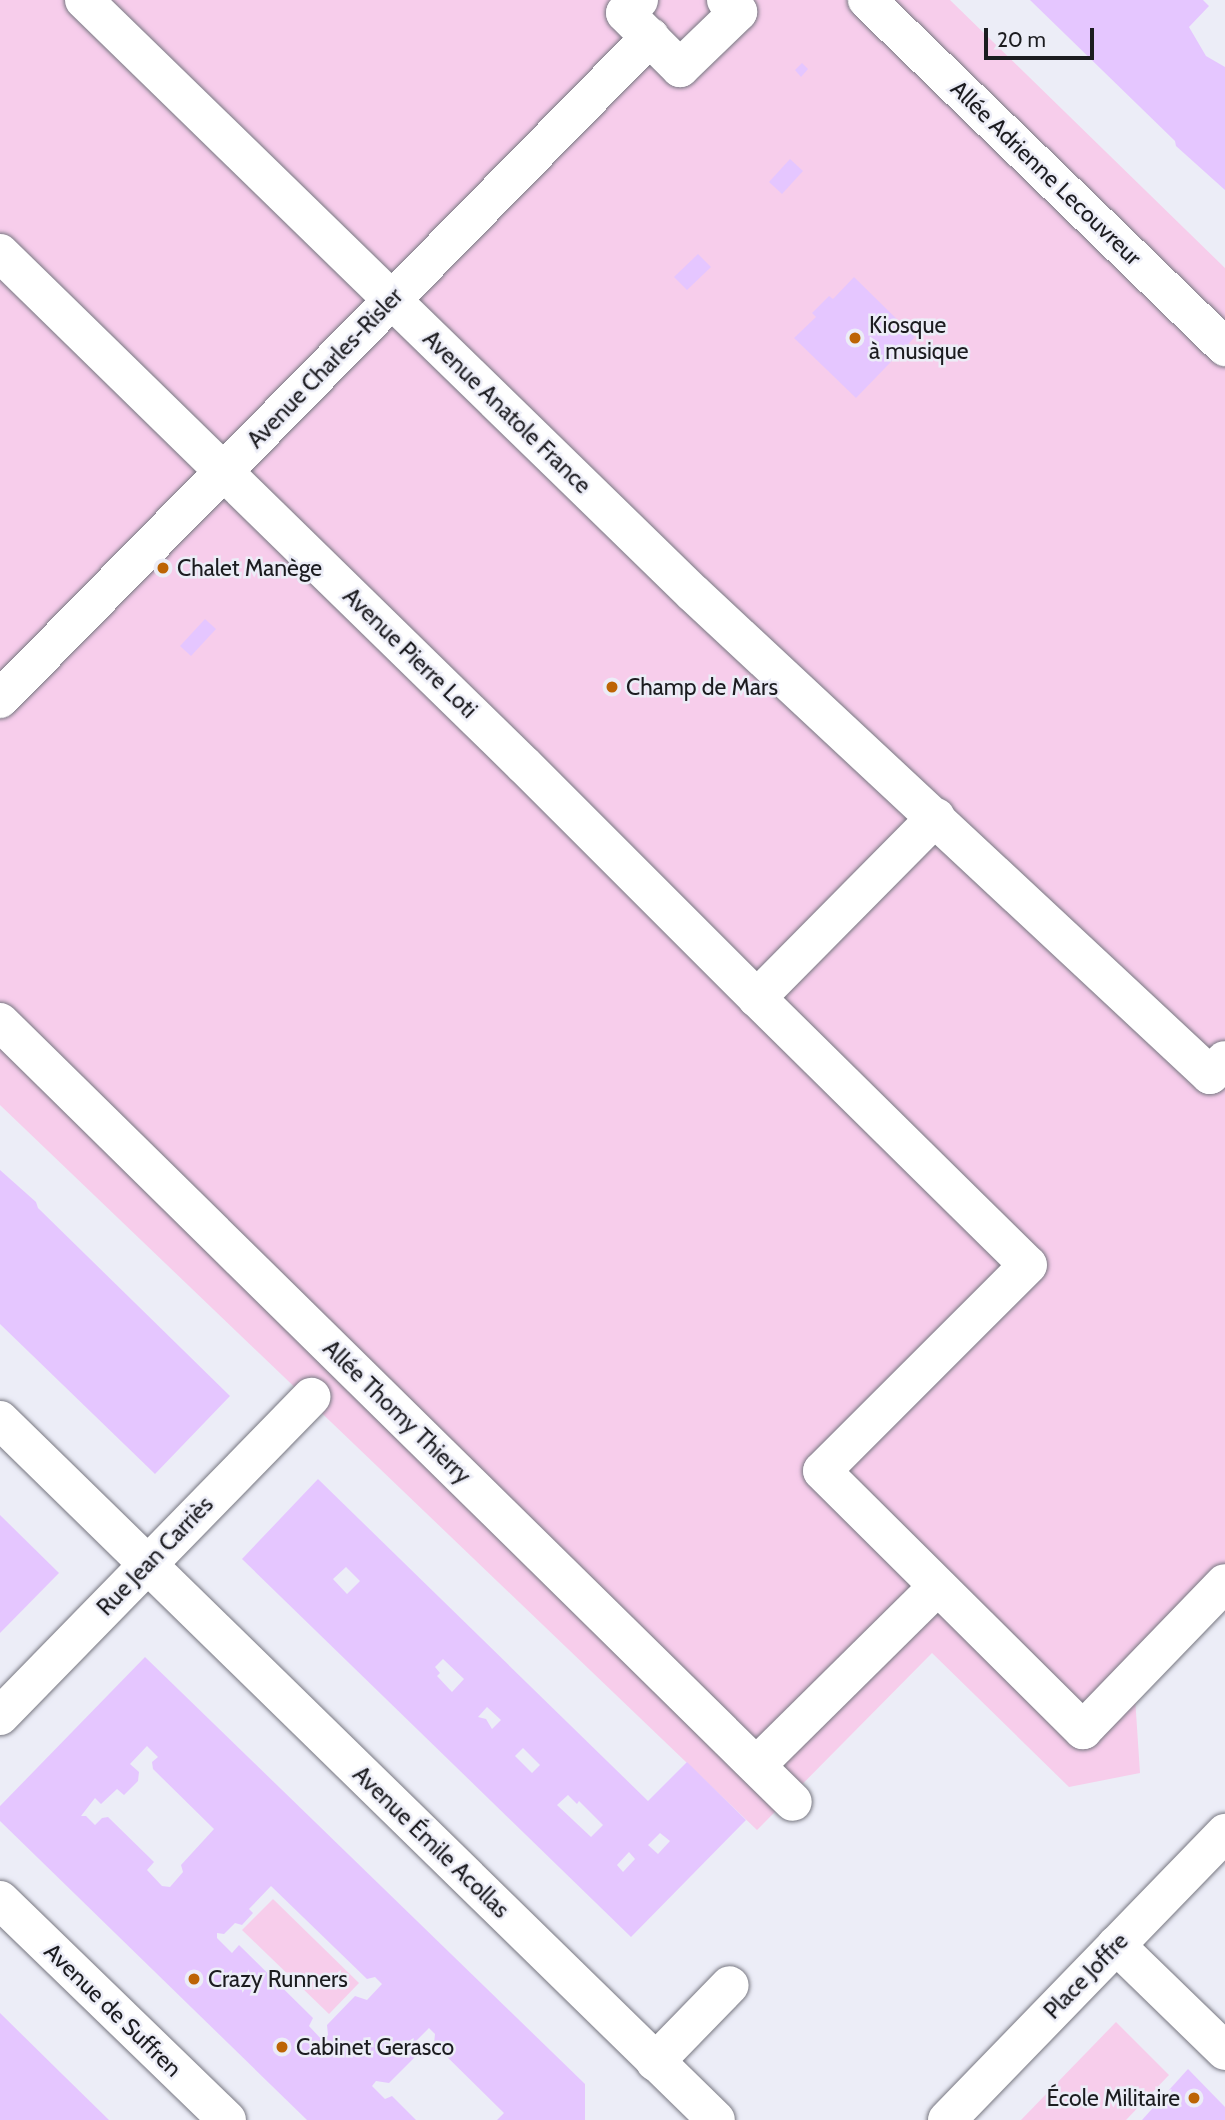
<!DOCTYPE html>
<meta charset="utf-8">
<style>
body{margin:0}
#map{position:relative;width:1225px;height:2120px;overflow:hidden;background:#ecedf7;font-family:Cabin,sans-serif}
div>[style]{position:absolute}
[style*='--x']{left:calc(var(--x)*1px);top:calc(var(--y)*1px);width:calc(var(--w)*1px);rotate:calc(var(--a)*1deg)}
.green>*{inset:0;background:#f7cdeb}
.building>*{inset:0;background:#e5c6ff}
.roads{filter:drop-shadow(0 0 2px #777781) drop-shadow(0 0 2px #777781)}
.minor>*{height:38px;margin:-19px;padding:0 19px;transform-origin:19px;border-radius:19px;background:#fff}
.major>*{height:38px;margin:-19px;padding:0 19px;transform-origin:19px;border-radius:19px;background:#fff}
.dots>*{width:19px;height:19px;translate:-50% -50%;box-sizing:border-box;border:4px solid #ecedf7;border-radius:50%}
span{translate:-50% -50%;white-space:nowrap;text-align:center;line-height:1.15;-webkit-text-stroke:5px #ecedf7;paint-order:stroke}
.street-label{font-size:23px;color:#1c1c20}
.poi-label{font-size:23px;color:#1c1c20}
.left{translate:0 -50%;text-align:left}
.right{translate:-100% -50%;text-align:right}
.scale{position:absolute;left:984px;top:28px;width:110px;height:32px;box-sizing:border-box;border:4px solid #1c1c20;border-top:0;padding-left:9px;font-size:21px;line-height:24px;white-space:nowrap;color:#1c1c20;-webkit-text-stroke:5px #ecedf7;paint-order:stroke}
</style>
<div id="map">
<div class="green">
<div style="clip-path:polygon(0 0,950px 0,1225px 268px,1225px 1607px,1135px 1697px,1140px 1773px,1069px 1787px,932px 1653px,757px 1830px,0 1105px)"></div>
<div style="clip-path:polygon(273px 1899px,359px 1983px,329px 2014px,242px 1930px)"></div>
<div style="clip-path:polygon(1116px 2022px,1169px 2075px,1126px 2120px,1021px 2120px)"></div>
</div>
<div class="building">
<div style="clip-path:polygon(1030px 0,1203px 0,1209px 6px,1189px 27px,1206px 56px,1225px 67px,1225px 190px,1176px 146px,1175px 141px)"></div>
<div style="clip-path:polygon(802px 63px,808px 69px,801px 77px,795px 70px)"></div>
<div style="clip-path:polygon(790px 159px,803px 171px,782px 194px,769px 182px)"></div>
<div style="clip-path:polygon(698px 254px,711px 267px,687px 290px,674px 277px)"></div>
<div style="clip-path:polygon(854px 277px,915px 337px,856px 398px,794px 338px,816px 317px,812px 313px,829px 296px,833px 299px)"></div>
<div style="clip-path:polygon(205px 619px,216px 629px,191px 656px,180px 646px)"></div>
<div style="clip-path:polygon(0 1170px,36px 1202px,38px 1208px,230px 1396px,155px 1474px,0 1324px)"></div>
<div style="clip-path:polygon(evenodd,318px 1479px,648px 1801px,687px 1762px,746px 1820px,631px 1937px,242px 1559px,318px 1479px,346px 1567px,360px 1581px,347px 1594px,333px 1579px,346px 1567px,318px 1479px,443px 1659px,464px 1679px,452px 1692px,437px 1676px,440px 1673px,435px 1667px,443px 1659px,318px 1479px,487px 1707px,501px 1720px,492px 1729px,486px 1719px,478px 1717px,487px 1707px,318px 1479px,523px 1748px,540px 1765px,532px 1773px,515px 1756px,523px 1748px,318px 1479px,568px 1795px,577px 1804px,579px 1801px,603px 1825px,591px 1837px,557px 1805px,568px 1795px,318px 1479px,660px 1833px,670px 1841px,658px 1854px,648px 1845px,660px 1833px,318px 1479px,629px 1852px,635px 1859px,623px 1872px,617px 1865px,629px 1852px)"></div>
<div style="clip-path:polygon(0 1515px,59px 1573px,0 1633px)"></div>
<div style="clip-path:polygon(evenodd,145px 1657px,585px 2084px,585px 2120px,497px 2120px,504px 2113px,434px 2044px,435px 2034px,429px 2028px,413px 2044px,417px 2055px,389px 2083px,376px 2081px,372px 2086px,385px 2099px,392px 2096px,416px 2120px,307px 2120px,0 1821px,0 1806px,145px 1657px,147px 1746px,158px 1757px,152px 1762px,153px 1769px,214px 1829px,181px 1865px,183px 1872px,170px 1887px,162px 1886px,147px 1870px,154px 1862px,108px 1817px,102px 1818px,95px 1825px,86px 1816px,81px 1816px,95px 1798px,101px 1804px,117px 1789px,124px 1795px,138px 1781px,139px 1772px,130px 1764px,147px 1746px,145px 1657px,271px 1886px,367px 1979px,375px 1977px,382px 1984px,367px 2000px,355px 1996px,327px 2025px,328px 2035px,323px 2041px,309px 2026px,313px 2018px,239px 1945px,232px 1953px,217px 1938px,217px 1933px,224px 1934px,235px 1923px,242px 1925px,253px 1913px,249px 1909px,271px 1886px)"></div>
<div style="clip-path:polygon(0 2013px,62px 2074px,109px 2120px,0 2120px)"></div>
<div style="clip-path:polygon(1188px 2069px,1225px 2107px,1225px 2120px,1142px 2120px)"></div>
</div>
<div class="roads">
<div class="minor">
<div style="--x:84;--y:0;--w:850;--a:44.24"></div>
<div style="--x:693;--y:593;--w:707;--a:42.99"></div>
<div style="--x:1210;--y:1075;--w:21;--a:-45"></div>
<div style="--x:639;--y:0;--w:19;--a:137"></div>
<div style="--x:625;--y:13;--w:78;--a:45"></div>
<div style="--x:680;--y:68;--w:81;--a:-44"></div>
<div style="--x:738;--y:12;--w:17;--a:-135"></div>
<div style="--x:867;--y:0;--w:499;--a:44.1"></div>
<div style="--x:0;--y:253;--w:733;--a:44.34"></div>
<div style="--x:524;--y:765;--w:330;--a:45"></div>
<div style="--x:0;--y:699;--w:928;--a:-45.52"></div>
<div style="--x:936;--y:817;--w:255;--a:134.7"></div>
<div style="--x:757;--y:998;--w:380;--a:44.6"></div>
<div style="--x:1028;--y:1265;--w:291;--a:135"></div>
<div style="--x:822;--y:1471;--w:368;--a:44.8"></div>
<div style="--x:1083;--y:1730;--w:204;--a:-46"></div>
<div style="--x:0;--y:1022;--w:1112;--a:44.53"></div>
<div style="--x:0;--y:1420;--w:1001;--a:44.35"></div>
<div style="--x:0;--y:1716;--w:446;--a:-45.7"></div>
<div style="--x:757;--y:1765;--w:253;--a:-44.7"></div>
<div style="--x:1116;--y:1945;--w:152;--a:44.2"></div>
<div style="--x:655;--y:2062;--w:107;--a:-45.8"></div>
</div>
<div class="major">
<div style="--x:0;--y:1900;--w:316;--a:44.1"></div>
<div style="--x:947;--y:2120;--w:400;--a:-45.9"></div>
</div>
</div>
<div class="dots">
<div style="left:855px;top:338px;background:#bd6404"></div>
<div style="left:163px;top:568px;background:#bd6404"></div>
<div style="left:612px;top:687px;background:#bd6404"></div>
<div style="left:194px;top:1979px;background:#bd6404"></div>
<div style="left:282px;top:2047px;background:#bd6404"></div>
<div style="left:1194px;top:2098px;background:#bd6404"></div>
</div>
<div class="street-label">
<span style="left:1046px;top:173px;rotate:44deg">Allée Adrienne Lecouvreur</span>
<span style="left:325px;top:368px;rotate:-46deg">Avenue Charles-Risler</span>
<span style="left:507px;top:412px;rotate:44deg">Avenue Anatole France</span>
<span style="left:410px;top:653px;rotate:44deg">Avenue Pierre Loti</span>
<span style="left:397px;top:1412px;rotate:44deg">Allée Thomy Thierry</span>
<span style="left:155px;top:1556px;rotate:-46deg">Rue Jean Carriès</span>
<span style="left:431px;top:1842px;rotate:44deg">Avenue Émile Acollas</span>
<span style="left:1086px;top:1976px;rotate:-46deg">Place Joffre</span>
<span style="left:113px;top:2010px;rotate:44deg">Avenue de Suffren</span>
</div>
<div class="poi-label">
<span class="left" style="left:869px;top:338px">Kiosque<br>à musique</span>
<span class="left" style="left:177px;top:568px">Chalet Manège</span>
<span class="left" style="left:626px;top:687px">Champ de Mars</span>
<span class="left" style="left:208px;top:1979px">Crazy Runners</span>
<span class="left" style="left:296px;top:2047px">Cabinet Gerasco</span>
<span class="right" style="left:1180px;top:2098px">École Militaire</span>
</div>
<div class="scale">20 m</div>
</div>
